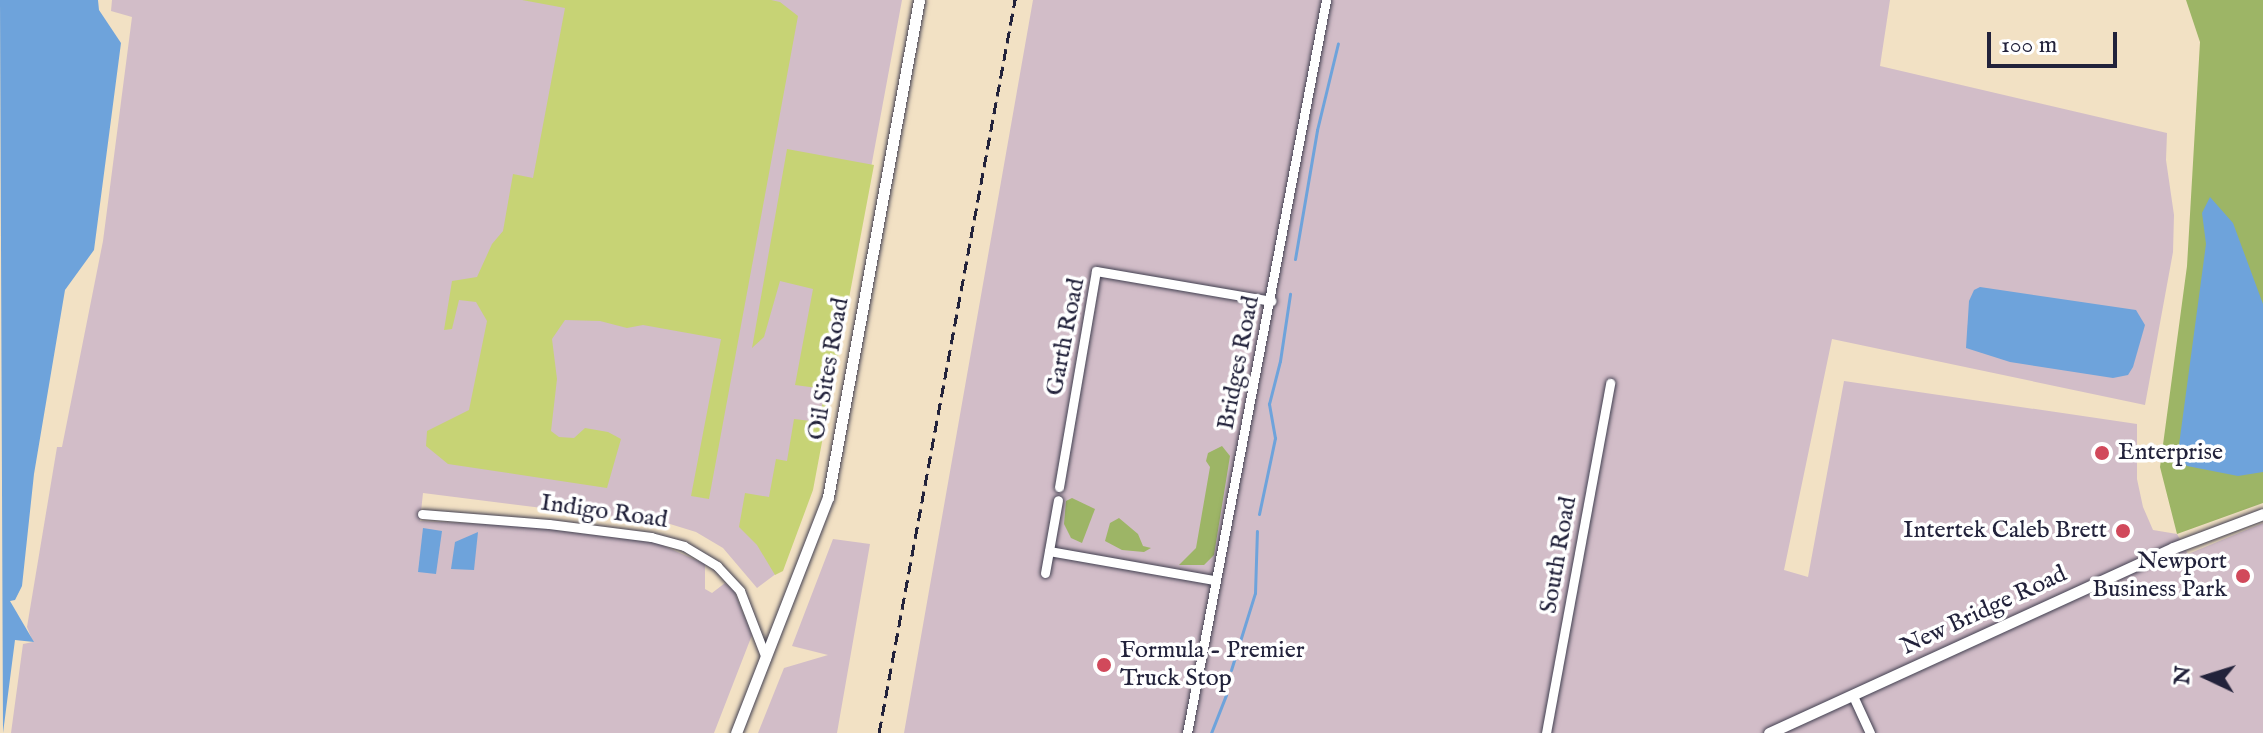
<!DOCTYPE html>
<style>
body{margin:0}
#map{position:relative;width:2263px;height:733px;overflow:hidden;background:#f2e1c4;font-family:"IM FELL English",serif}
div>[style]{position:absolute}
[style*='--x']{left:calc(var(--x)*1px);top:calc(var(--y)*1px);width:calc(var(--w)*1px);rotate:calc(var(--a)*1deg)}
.industrial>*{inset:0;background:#d2bdc8}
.green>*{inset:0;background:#c7d375}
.forest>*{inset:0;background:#9db566}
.water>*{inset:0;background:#6ea3db}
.stream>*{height:3px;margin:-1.5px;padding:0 1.5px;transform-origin:1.5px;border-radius:1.5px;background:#6ea3db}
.roads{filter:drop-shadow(0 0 2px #413f50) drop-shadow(0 0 2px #413f50)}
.minor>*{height:9px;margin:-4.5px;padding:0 4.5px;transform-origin:4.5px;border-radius:4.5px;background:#fff}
.tertiary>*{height:11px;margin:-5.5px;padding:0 5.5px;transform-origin:5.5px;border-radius:5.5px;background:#fff}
.rail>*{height:3px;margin-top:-1.5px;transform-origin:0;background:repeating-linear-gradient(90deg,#22223b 0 12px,transparent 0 18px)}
.dots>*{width:22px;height:22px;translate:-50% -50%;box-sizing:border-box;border:4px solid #fff;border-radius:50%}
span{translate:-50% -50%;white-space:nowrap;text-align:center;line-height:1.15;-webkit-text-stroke:7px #fff;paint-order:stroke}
.street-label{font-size:24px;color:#22223b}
.poi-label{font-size:24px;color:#22223b}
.left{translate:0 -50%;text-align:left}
.right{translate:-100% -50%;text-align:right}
.north{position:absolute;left:2167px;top:637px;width:80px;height:80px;-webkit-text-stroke:6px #fff;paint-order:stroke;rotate:274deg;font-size:22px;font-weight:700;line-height:32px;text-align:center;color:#22223b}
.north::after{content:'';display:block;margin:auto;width:28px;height:36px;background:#22223b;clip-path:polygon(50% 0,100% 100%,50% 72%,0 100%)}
.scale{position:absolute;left:1987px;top:32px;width:130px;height:36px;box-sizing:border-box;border:4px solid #22223b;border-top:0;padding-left:10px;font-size:24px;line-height:28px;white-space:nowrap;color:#22223b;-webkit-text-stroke:6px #fff;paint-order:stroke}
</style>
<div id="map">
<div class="industrial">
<div style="clip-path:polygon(112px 0,902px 0,812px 487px,781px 570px,757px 588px,723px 548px,696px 532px,670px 524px,423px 493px,420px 521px,524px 526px,657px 543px,705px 564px,705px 589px,712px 593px,725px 583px,734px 591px,752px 635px,714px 733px,11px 733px,23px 644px,33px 642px,27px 627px,57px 447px,62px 447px,103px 241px,132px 17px,111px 11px)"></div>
<div style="clip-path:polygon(1033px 0,1890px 0,1880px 66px,2167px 133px,2166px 160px,2174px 215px,2173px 252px,2145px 405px,1832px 339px,1784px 570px,1808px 577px,1844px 381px,2137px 424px,2137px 479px,2143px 507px,2153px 530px,2177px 534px,2188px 554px,2263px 523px,2263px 733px,904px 733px)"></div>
<div style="clip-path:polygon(833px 539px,870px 544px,837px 733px,758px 733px,784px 668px,828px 655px,792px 646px)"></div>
</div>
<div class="green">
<div style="clip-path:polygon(522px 0,771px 0,780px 2px,798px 16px,709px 499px,691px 496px,721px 339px,643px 325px,627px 328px,600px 321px,565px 320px,552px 339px,557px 379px,551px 431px,559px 437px,574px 438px,585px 428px,608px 432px,621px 439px,607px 488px,448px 464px,426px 446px,427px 431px,469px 410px,487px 321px,476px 302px,459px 300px,452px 329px,444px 330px,452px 281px,477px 277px,492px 244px,503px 231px,513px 174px,533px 178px,565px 8px)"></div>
<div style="clip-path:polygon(787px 149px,874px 165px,813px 490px,783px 571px,775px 575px,757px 545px,739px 527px,745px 493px,769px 497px,776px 459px,787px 461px,794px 419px,819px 422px,825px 389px,795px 385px,813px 289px,780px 281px,764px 337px,752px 348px)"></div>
</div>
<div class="forest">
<div style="clip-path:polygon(2186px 0,2263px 0,2263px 503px,2177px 534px,2160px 467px,2187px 266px,2200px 42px)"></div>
<div style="clip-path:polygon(1222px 446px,1230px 456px,1214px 555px,1204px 565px,1179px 565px,1196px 548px,1210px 467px,1206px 461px,1208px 453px)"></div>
<div style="clip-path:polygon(1072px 498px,1095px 509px,1082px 543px,1071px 538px,1064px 524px,1066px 501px)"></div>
<div style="clip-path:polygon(1119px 518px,1138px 534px,1143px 546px,1151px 548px,1144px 552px,1122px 550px,1105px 541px,1110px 523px)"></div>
</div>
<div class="water">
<div style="clip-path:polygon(0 0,98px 0,99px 10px,121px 43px,94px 250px,65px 290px,34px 474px,22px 586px,15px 600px,10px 601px,34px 642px,15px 640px,3px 733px)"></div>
<div style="clip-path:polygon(2210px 197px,2233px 223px,2263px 304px,2263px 472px,2238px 476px,2187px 466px,2180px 457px,2179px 445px,2206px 244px,2202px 213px)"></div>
<div style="clip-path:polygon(1980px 287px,2136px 310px,2145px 325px,2133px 367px,2128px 375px,2113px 378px,2010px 362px,1966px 348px,1969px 301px,1974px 290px)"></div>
<div style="clip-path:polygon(423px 528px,442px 531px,436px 574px,418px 572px)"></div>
<div style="clip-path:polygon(478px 532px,474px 570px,451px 569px,455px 542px)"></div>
</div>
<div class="stream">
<div style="--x:1295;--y:259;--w:131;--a:-80.3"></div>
<div style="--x:1317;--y:130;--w:89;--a:-76.4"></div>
<div style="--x:1259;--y:514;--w:78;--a:-78.1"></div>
<div style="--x:1275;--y:438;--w:35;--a:-100"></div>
<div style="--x:1269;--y:404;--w:44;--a:-75.7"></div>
<div style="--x:1280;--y:361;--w:68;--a:-81.5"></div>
<div style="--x:1231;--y:670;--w:81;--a:-72.7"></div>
<div style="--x:1255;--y:593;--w:62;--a:-88.2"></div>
<div style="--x:1211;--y:733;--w:41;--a:-68.5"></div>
</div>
<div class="roads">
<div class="minor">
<div style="--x:1059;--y:487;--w:219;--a:-80.3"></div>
<div style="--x:1096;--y:271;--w:178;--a:9.7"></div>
<div style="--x:422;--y:514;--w:127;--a:4.5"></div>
<div style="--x:549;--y:524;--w:103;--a:7.3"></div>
<div style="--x:651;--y:537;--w:34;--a:15"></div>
<div style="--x:684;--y:546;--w:39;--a:31"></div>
<div style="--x:717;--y:566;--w:34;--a:47"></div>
<div style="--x:740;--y:591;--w:72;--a:68.8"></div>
<div style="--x:1049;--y:551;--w:168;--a:10"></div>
<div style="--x:1045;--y:573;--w:74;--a:-79.9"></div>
<div style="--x:1853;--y:696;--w:41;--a:65.3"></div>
<div style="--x:1187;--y:733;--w:746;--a:-79.26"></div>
<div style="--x:1546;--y:733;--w:356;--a:-79.6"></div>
</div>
<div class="tertiary">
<div style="--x:736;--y:733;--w:253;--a:-68.7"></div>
<div style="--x:828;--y:497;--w:505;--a:-79.62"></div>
<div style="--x:1769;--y:733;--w:444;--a:-24.6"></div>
<div style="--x:2173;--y:548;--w:96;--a:-20.7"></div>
</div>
</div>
<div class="rail">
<div style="--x:879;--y:733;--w:746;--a:-79.49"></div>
</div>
<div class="dots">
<div style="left:2102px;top:453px;background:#d1495b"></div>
<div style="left:2123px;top:531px;background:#d1495b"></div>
<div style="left:2243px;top:576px;background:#d1495b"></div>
<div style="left:1104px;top:665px;background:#d1495b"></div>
</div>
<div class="street-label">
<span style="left:1066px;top:337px;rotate:-79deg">Garth Road</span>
<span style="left:1239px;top:363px;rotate:-79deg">Bridges Road</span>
<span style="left:829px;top:369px;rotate:-80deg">Oil Sites Road</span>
<span style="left:604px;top:512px;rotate:8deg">Indigo Road</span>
<span style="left:1559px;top:555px;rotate:-80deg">South Road</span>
<span style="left:1984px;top:611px;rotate:-25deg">New Bridge Road</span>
</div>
<div class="poi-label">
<span class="left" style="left:2118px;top:453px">Enterprise</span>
<span class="right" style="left:2107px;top:531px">Intertek Caleb Brett</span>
<span class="right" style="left:2227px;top:576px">Newport<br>Business Park</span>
<span class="left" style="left:1120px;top:665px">Formula - Premier<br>Truck Stop</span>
</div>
<div class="north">N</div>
<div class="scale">100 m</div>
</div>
